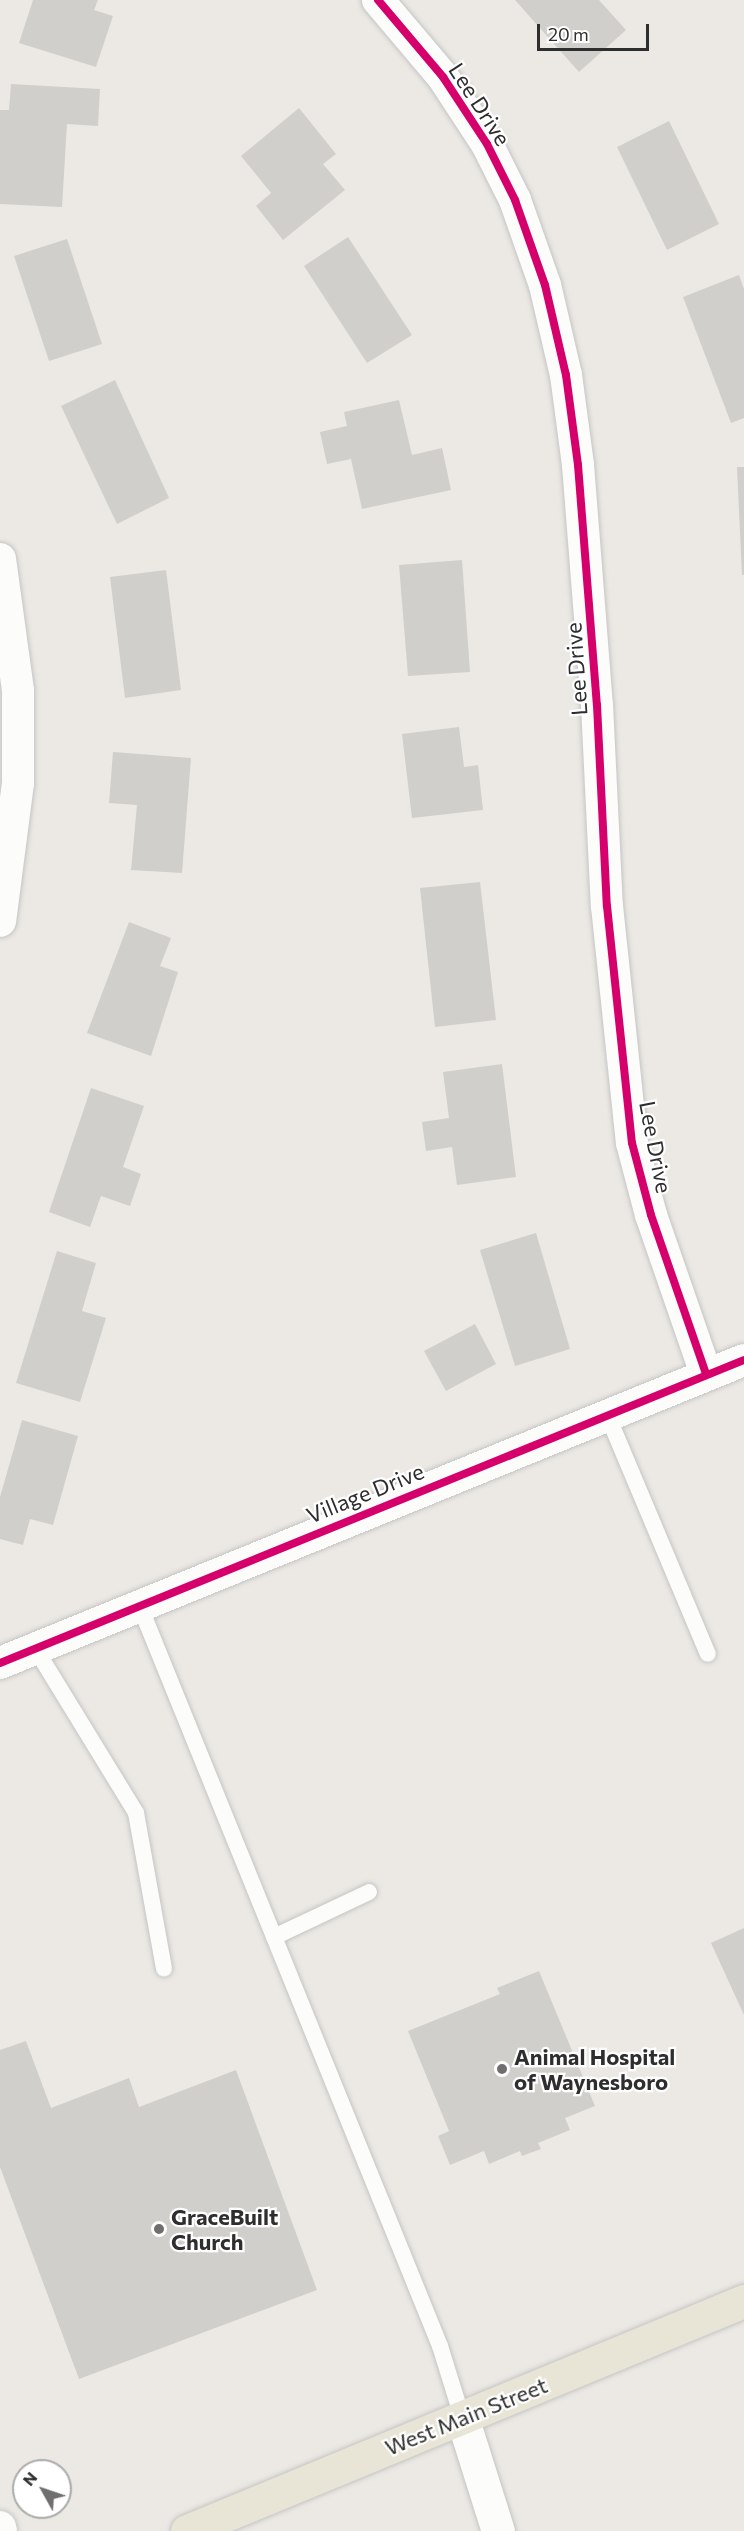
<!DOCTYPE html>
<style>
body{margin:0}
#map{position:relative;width:744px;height:2531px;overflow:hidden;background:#ece9e4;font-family:Commissioner,sans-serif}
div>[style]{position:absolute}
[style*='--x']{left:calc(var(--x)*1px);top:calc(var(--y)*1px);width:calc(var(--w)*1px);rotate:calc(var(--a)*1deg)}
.building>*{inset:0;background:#d1cfcb}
.roads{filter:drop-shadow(0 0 2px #c5c5c5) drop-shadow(0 0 2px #c5c5c5)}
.service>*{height:16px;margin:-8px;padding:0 8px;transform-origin:8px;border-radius:8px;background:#fcfcfb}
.minor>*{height:32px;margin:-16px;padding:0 16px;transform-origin:16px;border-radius:16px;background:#fcfcfb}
.tertiary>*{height:33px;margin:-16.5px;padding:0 16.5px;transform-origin:16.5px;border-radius:16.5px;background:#fcfcfb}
.primary>*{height:33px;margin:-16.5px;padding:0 16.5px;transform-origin:16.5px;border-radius:16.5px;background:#e8e5d6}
.cycleway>*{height:8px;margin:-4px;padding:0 4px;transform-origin:4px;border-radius:4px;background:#d6006c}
.dots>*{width:16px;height:16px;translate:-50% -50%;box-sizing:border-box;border:3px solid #fff;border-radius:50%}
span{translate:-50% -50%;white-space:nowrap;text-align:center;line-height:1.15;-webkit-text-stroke:4.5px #fff;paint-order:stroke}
.street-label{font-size:22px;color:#2e2e2e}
.poi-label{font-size:22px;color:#2e2e2e;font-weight:700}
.left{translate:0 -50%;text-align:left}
.north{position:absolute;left:12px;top:2459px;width:60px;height:60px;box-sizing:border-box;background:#fff;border:2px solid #ababab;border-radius:50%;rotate:310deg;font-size:16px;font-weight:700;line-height:24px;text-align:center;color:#2e2e2e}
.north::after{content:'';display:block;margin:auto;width:21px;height:27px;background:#706f6e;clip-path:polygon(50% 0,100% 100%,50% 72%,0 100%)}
.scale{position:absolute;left:537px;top:24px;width:112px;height:27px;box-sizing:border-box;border:3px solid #2e2e2e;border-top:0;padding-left:8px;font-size:18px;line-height:21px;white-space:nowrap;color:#2e2e2e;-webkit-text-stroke:4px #fff;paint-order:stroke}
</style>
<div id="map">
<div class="building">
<div style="clip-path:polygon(33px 0,98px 0,94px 10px,113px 16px,96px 67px,19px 43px)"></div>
<div style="clip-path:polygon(515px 0,599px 0,626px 30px,579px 72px)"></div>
<div style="clip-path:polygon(11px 84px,100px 89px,98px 126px,67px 124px,62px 207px,0 204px,0 110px,9px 110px)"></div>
<div style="clip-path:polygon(299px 108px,336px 154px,323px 164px,345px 190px,283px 240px,256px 206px,271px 193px,241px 156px)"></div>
<div style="clip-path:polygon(669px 121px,719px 224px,667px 250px,617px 147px)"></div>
<div style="clip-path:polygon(348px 237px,412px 335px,367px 363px,304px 266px)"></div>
<div style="clip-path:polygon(67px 239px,102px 344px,49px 361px,14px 256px)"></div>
<div style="clip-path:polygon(739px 275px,744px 289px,744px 418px,731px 423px,683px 297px)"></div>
<div style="clip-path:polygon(115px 380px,169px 498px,117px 524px,61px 406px)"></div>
<div style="clip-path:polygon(399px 400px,412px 455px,442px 448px,451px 490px,362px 509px,351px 459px,327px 464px,320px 432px,347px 426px,344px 412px)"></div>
<div style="clip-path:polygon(737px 467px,744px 467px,744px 575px,742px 575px)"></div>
<div style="clip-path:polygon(462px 560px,470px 672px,408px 676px,399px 565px)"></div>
<div style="clip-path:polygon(166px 570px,181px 690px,125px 698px,110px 577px)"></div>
<div style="clip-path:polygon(459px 727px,464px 767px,478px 765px,483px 810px,412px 818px,402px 734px)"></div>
<div style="clip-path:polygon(113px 752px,191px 758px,182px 873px,131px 870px,137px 805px,109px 803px)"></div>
<div style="clip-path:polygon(480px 882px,496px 1020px,435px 1027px,420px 888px)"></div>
<div style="clip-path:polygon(129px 922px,171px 938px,160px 966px,178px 972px,151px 1056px,87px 1033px)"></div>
<div style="clip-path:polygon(502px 1064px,516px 1177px,457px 1185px,452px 1147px,426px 1151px,422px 1122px,449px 1118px,443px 1072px)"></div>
<div style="clip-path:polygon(91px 1088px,144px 1106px,123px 1167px,141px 1174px,130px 1206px,101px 1196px,90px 1227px,49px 1212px)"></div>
<div style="clip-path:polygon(536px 1233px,570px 1349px,515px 1366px,480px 1250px)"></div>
<div style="clip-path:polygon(57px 1251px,96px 1263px,82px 1311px,106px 1318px,80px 1402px,16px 1383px)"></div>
<div style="clip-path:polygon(475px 1324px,496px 1364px,446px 1391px,424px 1351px)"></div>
<div style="clip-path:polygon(22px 1420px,78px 1436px,53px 1525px,30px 1519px,23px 1545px,0 1539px,0 1497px)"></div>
<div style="clip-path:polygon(744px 1928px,744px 2015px,711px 1943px)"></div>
<div style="clip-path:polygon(539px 1971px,595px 2106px,565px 2118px,570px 2130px,538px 2143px,541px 2149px,522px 2156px,520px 2151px,489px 2164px,484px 2151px,450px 2165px,438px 2136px,449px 2131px,408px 2031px,500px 1994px,497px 1988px)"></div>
<div style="clip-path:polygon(26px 2041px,51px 2108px,129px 2078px,139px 2107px,236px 2070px,317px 2290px,79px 2379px,0 2167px,0 2050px)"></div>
</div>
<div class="roads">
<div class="service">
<div style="--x:607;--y:1414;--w:260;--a:67.2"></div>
<div style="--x:139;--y:1604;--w:801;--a:67.92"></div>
<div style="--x:440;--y:2346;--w:74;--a:72.8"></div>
<div style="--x:35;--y:1648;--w:193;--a:58.5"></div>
<div style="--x:136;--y:1813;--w:158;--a:79.8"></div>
<div style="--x:274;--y:1937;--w:105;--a:-25.3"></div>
</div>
<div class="minor">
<div style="--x:378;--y:0;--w:101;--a:49.8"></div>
<div style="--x:443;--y:77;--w:80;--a:56.7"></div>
<div style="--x:487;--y:144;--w:63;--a:63.4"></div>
<div style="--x:515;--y:200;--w:90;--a:70.6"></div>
<div style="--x:545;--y:285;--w:92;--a:76.9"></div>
<div style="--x:566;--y:375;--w:91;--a:82.4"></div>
<div style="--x:578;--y:465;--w:241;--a:85.5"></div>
<div style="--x:597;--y:705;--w:201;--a:87.2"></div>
<div style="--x:607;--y:906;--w:238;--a:84"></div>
<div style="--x:632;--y:1143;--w:74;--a:75.2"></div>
<div style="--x:651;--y:1215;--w:168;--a:70.9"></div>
<div style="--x:0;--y:559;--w:133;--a:82.2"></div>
<div style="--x:18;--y:691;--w:92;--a:90"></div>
<div style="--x:18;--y:783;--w:139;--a:97.4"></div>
<div style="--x:0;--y:1663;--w:803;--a:-22.16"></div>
<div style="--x:0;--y:2527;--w:4;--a:76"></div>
</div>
<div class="tertiary">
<div style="--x:462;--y:2417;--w:120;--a:72.5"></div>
</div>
<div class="primary">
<div style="--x:187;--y:2531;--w:603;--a:-22.44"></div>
</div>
</div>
<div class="cycleway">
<div style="--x:378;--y:0;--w:101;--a:49.8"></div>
<div style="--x:443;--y:77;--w:80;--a:56.7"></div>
<div style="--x:487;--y:144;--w:63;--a:63.4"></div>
<div style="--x:515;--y:200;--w:90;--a:70.6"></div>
<div style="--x:545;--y:285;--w:92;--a:76.9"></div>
<div style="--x:566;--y:375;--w:91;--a:82.4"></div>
<div style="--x:578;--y:465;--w:241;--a:85.5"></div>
<div style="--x:597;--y:705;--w:201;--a:87.2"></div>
<div style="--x:607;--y:906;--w:238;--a:84"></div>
<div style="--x:632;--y:1143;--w:74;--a:75.2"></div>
<div style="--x:651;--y:1215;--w:168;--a:70.9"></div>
<div style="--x:0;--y:1663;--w:803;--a:-22.16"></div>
</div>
<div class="dots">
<div style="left:502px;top:2069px;background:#706f6e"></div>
<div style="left:159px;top:2229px;background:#706f6e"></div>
</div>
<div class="street-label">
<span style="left:480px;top:104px;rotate:57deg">Lee Drive</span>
<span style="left:576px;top:669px;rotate:-94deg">Lee Drive</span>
<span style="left:656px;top:1147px;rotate:79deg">Lee Drive</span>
<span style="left:365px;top:1493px;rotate:-22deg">Village Drive</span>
<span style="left:466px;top:2416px;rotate:-22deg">West Main Street</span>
</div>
<div class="poi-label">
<span class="left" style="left:514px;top:2069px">Animal Hospital<br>of Waynesboro</span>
<span class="left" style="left:171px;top:2229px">GraceBuilt<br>Church</span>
</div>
<div class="north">N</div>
<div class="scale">20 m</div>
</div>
